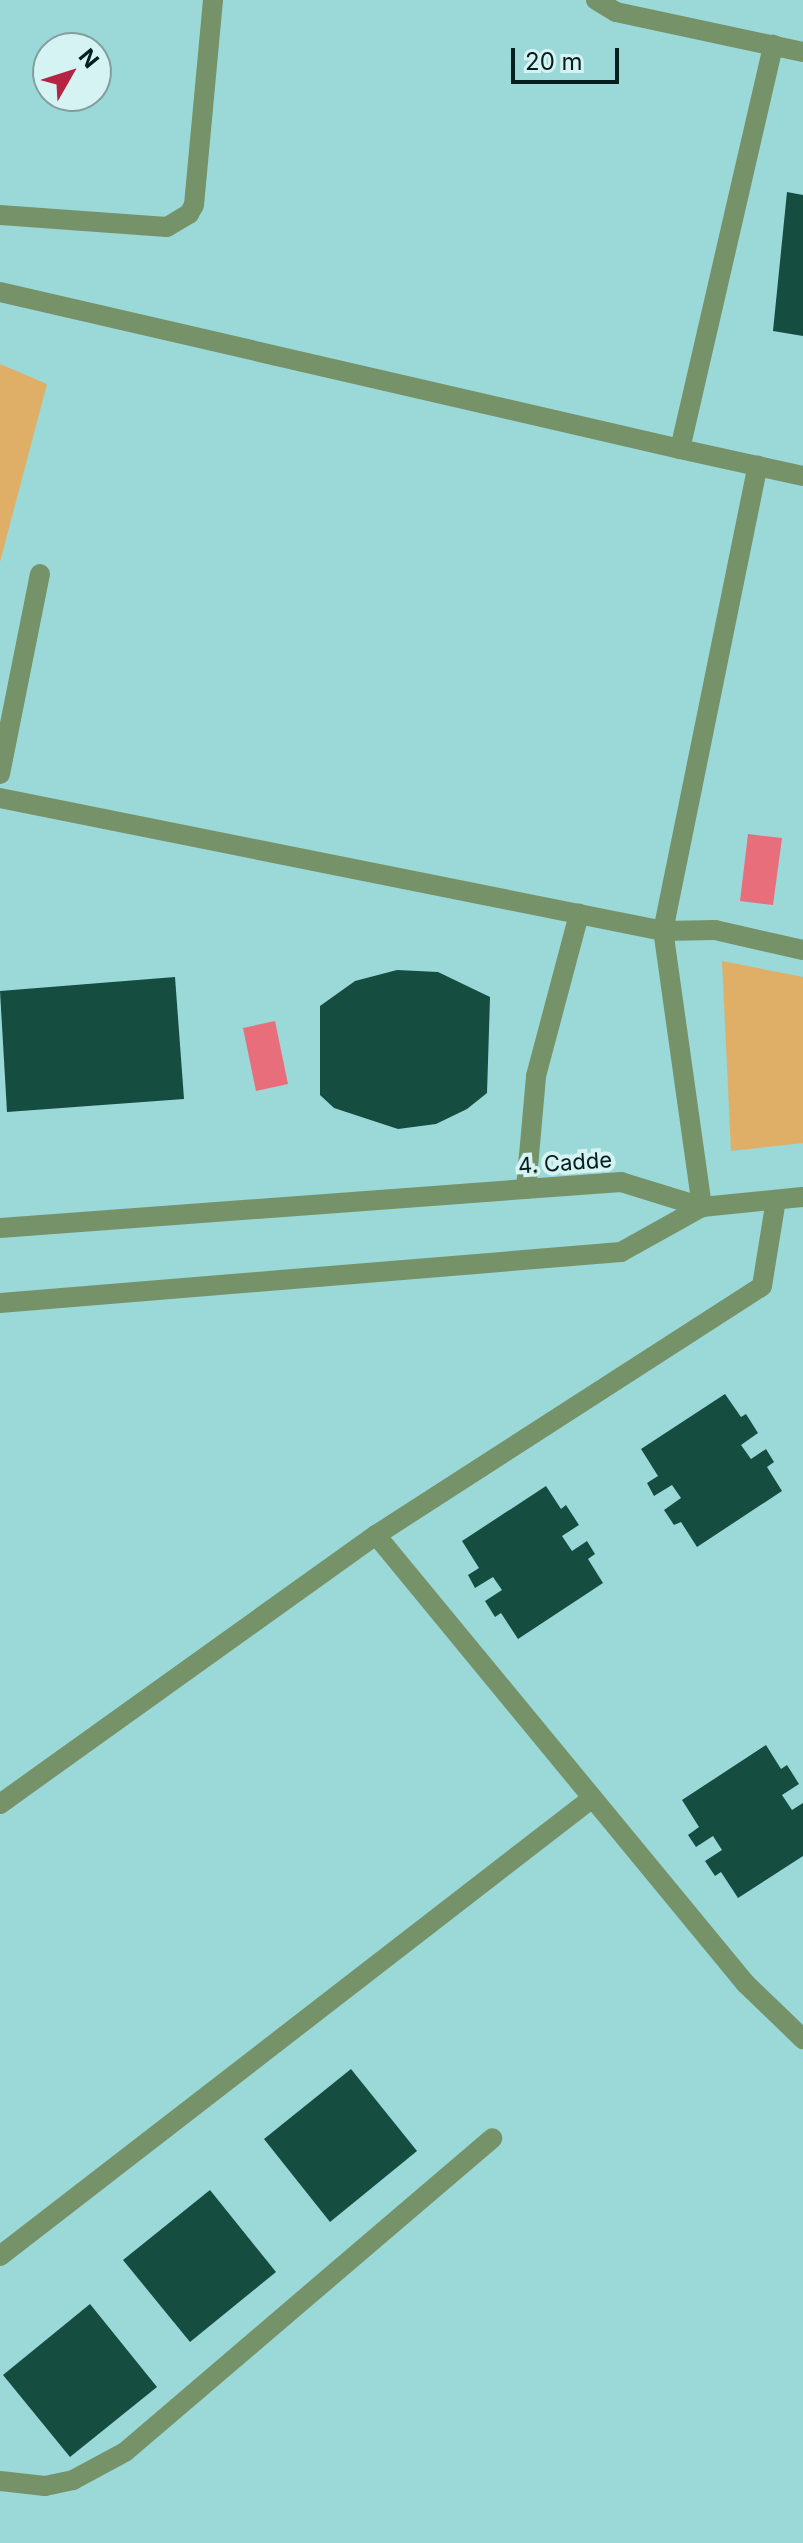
<!DOCTYPE html>
<style>
body{margin:0}
#map{position:relative;width:803px;height:2543px;overflow:hidden;background:#9bd8d8;font-family:Inter,sans-serif}
div>[style]{position:absolute}
[style*='--x']{left:calc(var(--x)*1px);top:calc(var(--y)*1px);width:calc(var(--w)*1px);rotate:calc(var(--a)*1deg)}
.green>*{inset:0;background:#dfae67}
.water>*{inset:0;background:#e96e7b}
.building>*{inset:0;background:#154d41}
.minor>*{height:20px;margin:-10px;padding:0 10px;transform-origin:10px;border-radius:10px;background:#769268}
span{translate:-50% -50%;white-space:nowrap;text-align:center;line-height:1.15;-webkit-text-stroke:8px #d5f3f2;paint-order:stroke}
.street-label{font-size:22px;color:#051e1e}
.north{position:absolute;left:32px;top:32px;width:80px;height:80px;box-sizing:border-box;background:#d5f3f2;border:2px solid #829e9d;border-radius:50%;rotate:51deg;font-size:22px;font-weight:700;line-height:32px;text-align:center;color:#051e1e}
.north::after{content:'';display:block;margin:auto;width:28px;height:36px;background:#b52442;clip-path:polygon(50% 0,100% 100%,50% 72%,0 100%)}
.scale{position:absolute;left:511px;top:48px;width:108px;height:36px;box-sizing:border-box;border:4px solid #051e1e;border-top:0;padding-left:10px;font-size:24px;line-height:28px;white-space:nowrap;color:#051e1e;-webkit-text-stroke:6px #d5f3f2;paint-order:stroke}
</style>
<div id="map">
<div class="green">
<div style="clip-path:polygon(0 364px,47px 384px,0 562px)"></div>
<div style="clip-path:polygon(722px 961px,803px 977px,803px 1143px,731px 1151px)"></div>
</div>
<div class="water">
<div style="clip-path:polygon(748px 834px,782px 838px,773px 905px,740px 901px)"></div>
<div style="clip-path:polygon(275px 1021px,288px 1084px,256px 1091px,243px 1028px)"></div>
</div>
<div class="building">
<div style="clip-path:polygon(787px 192px,803px 195px,803px 336px,773px 331px)"></div>
<div style="clip-path:polygon(397px 970px,438px 972px,490px 997px,487px 1093px,467px 1109px,436px 1124px,398px 1129px,334px 1108px,320px 1095px,320px 1006px,355px 981px)"></div>
<div style="clip-path:polygon(175px 977px,184px 1099px,7px 1112px,0 991px)"></div>
<div style="clip-path:polygon(725px 1394px,741px 1417px,746px 1414px,758px 1433px,741px 1445px,751px 1459px,766px 1449px,774px 1462px,767px 1467px,782px 1491px,697px 1547px,681px 1522px,674px 1525px,664px 1510px,681px 1498px,672px 1485px,654px 1496px,647px 1483px,658px 1476px,641px 1449px)"></div>
<div style="clip-path:polygon(546px 1486px,561px 1509px,566px 1505px,579px 1525px,562px 1536px,572px 1551px,587px 1541px,595px 1554px,588px 1559px,603px 1583px,518px 1639px,501px 1613px,495px 1617px,485px 1601px,502px 1590px,493px 1577px,475px 1588px,468px 1575px,479px 1568px,462px 1541px)"></div>
<div style="clip-path:polygon(766px 1745px,781px 1769px,787px 1765px,799px 1784px,782px 1795px,792px 1810px,803px 1803px,803px 1856px,738px 1898px,721px 1872px,715px 1876px,705px 1861px,722px 1850px,713px 1836px,696px 1847px,688px 1835px,699px 1827px,682px 1800px)"></div>
<div style="clip-path:polygon(351px 2069px,417px 2151px,330px 2222px,264px 2139px)"></div>
<div style="clip-path:polygon(210px 2190px,276px 2272px,190px 2342px,123px 2260px)"></div>
<div style="clip-path:polygon(90px 2304px,157px 2387px,70px 2457px,3px 2375px)"></div>
</div>
<div class="minor">
<div style="--x:596;--y:0;--w:23;--a:31"></div>
<div style="--x:616;--y:12;--w:191;--a:12.1"></div>
<div style="--x:0;--y:215;--w:167;--a:4.1"></div>
<div style="--x:167;--y:227;--w:26;--a:-31"></div>
<div style="--x:189;--y:214;--w:10;--a:-61"></div>
<div style="--x:194;--y:205;--w:206;--a:-84.7"></div>
<div style="--x:0;--y:292;--w:698;--a:13"></div>
<div style="--x:680;--y:449;--w:415;--a:-77"></div>
<div style="--x:680;--y:449;--w:126;--a:12.4"></div>
<div style="--x:0;--y:774;--w:204;--a:-78.7"></div>
<div style="--x:0;--y:798;--w:676;--a:11.34"></div>
<div style="--x:663;--y:931;--w:52;--a:-1.1"></div>
<div style="--x:715;--y:930;--w:90;--a:12.8"></div>
<div style="--x:526;--y:1189;--w:113;--a:-84.9"></div>
<div style="--x:536;--y:1076;--w:168;--a:-75.1"></div>
<div style="--x:702;--y:1207;--w:279;--a:-98"></div>
<div style="--x:663;--y:931;--w:475;--a:-78.5"></div>
<div style="--x:0;--y:1228;--w:623;--a:-4.24"></div>
<div style="--x:621;--y:1182;--w:85;--a:17.2"></div>
<div style="--x:702;--y:1207;--w:101;--a:-5.7"></div>
<div style="--x:0;--y:1303;--w:623;--a:-4.69"></div>
<div style="--x:621;--y:1252;--w:93;--a:-29.1"></div>
<div style="--x:376;--y:1535;--w:580;--a:50.52"></div>
<div style="--x:745;--y:1983;--w:81;--a:44"></div>
<div style="--x:0;--y:1804;--w:462;--a:-35.6"></div>
<div style="--x:376;--y:1535;--w:459;--a:-32.8"></div>
<div style="--x:762;--y:1286;--w:87;--a:-80.8"></div>
<div style="--x:0;--y:2256;--w:747;--a:-37.71"></div>
<div style="--x:0;--y:2481;--w:45;--a:6.3"></div>
<div style="--x:45;--y:2486;--w:29;--a:-12"></div>
<div style="--x:73;--y:2480;--w:59;--a:-28.3"></div>
<div style="--x:125;--y:2452;--w:483;--a:-40.5"></div>
</div>
<div class="street-label">
<span style="left:565px;top:1163px;rotate:-4deg">4. Cadde</span>
</div>
<div class="north">N</div>
<div class="scale">20 m</div>
</div>
